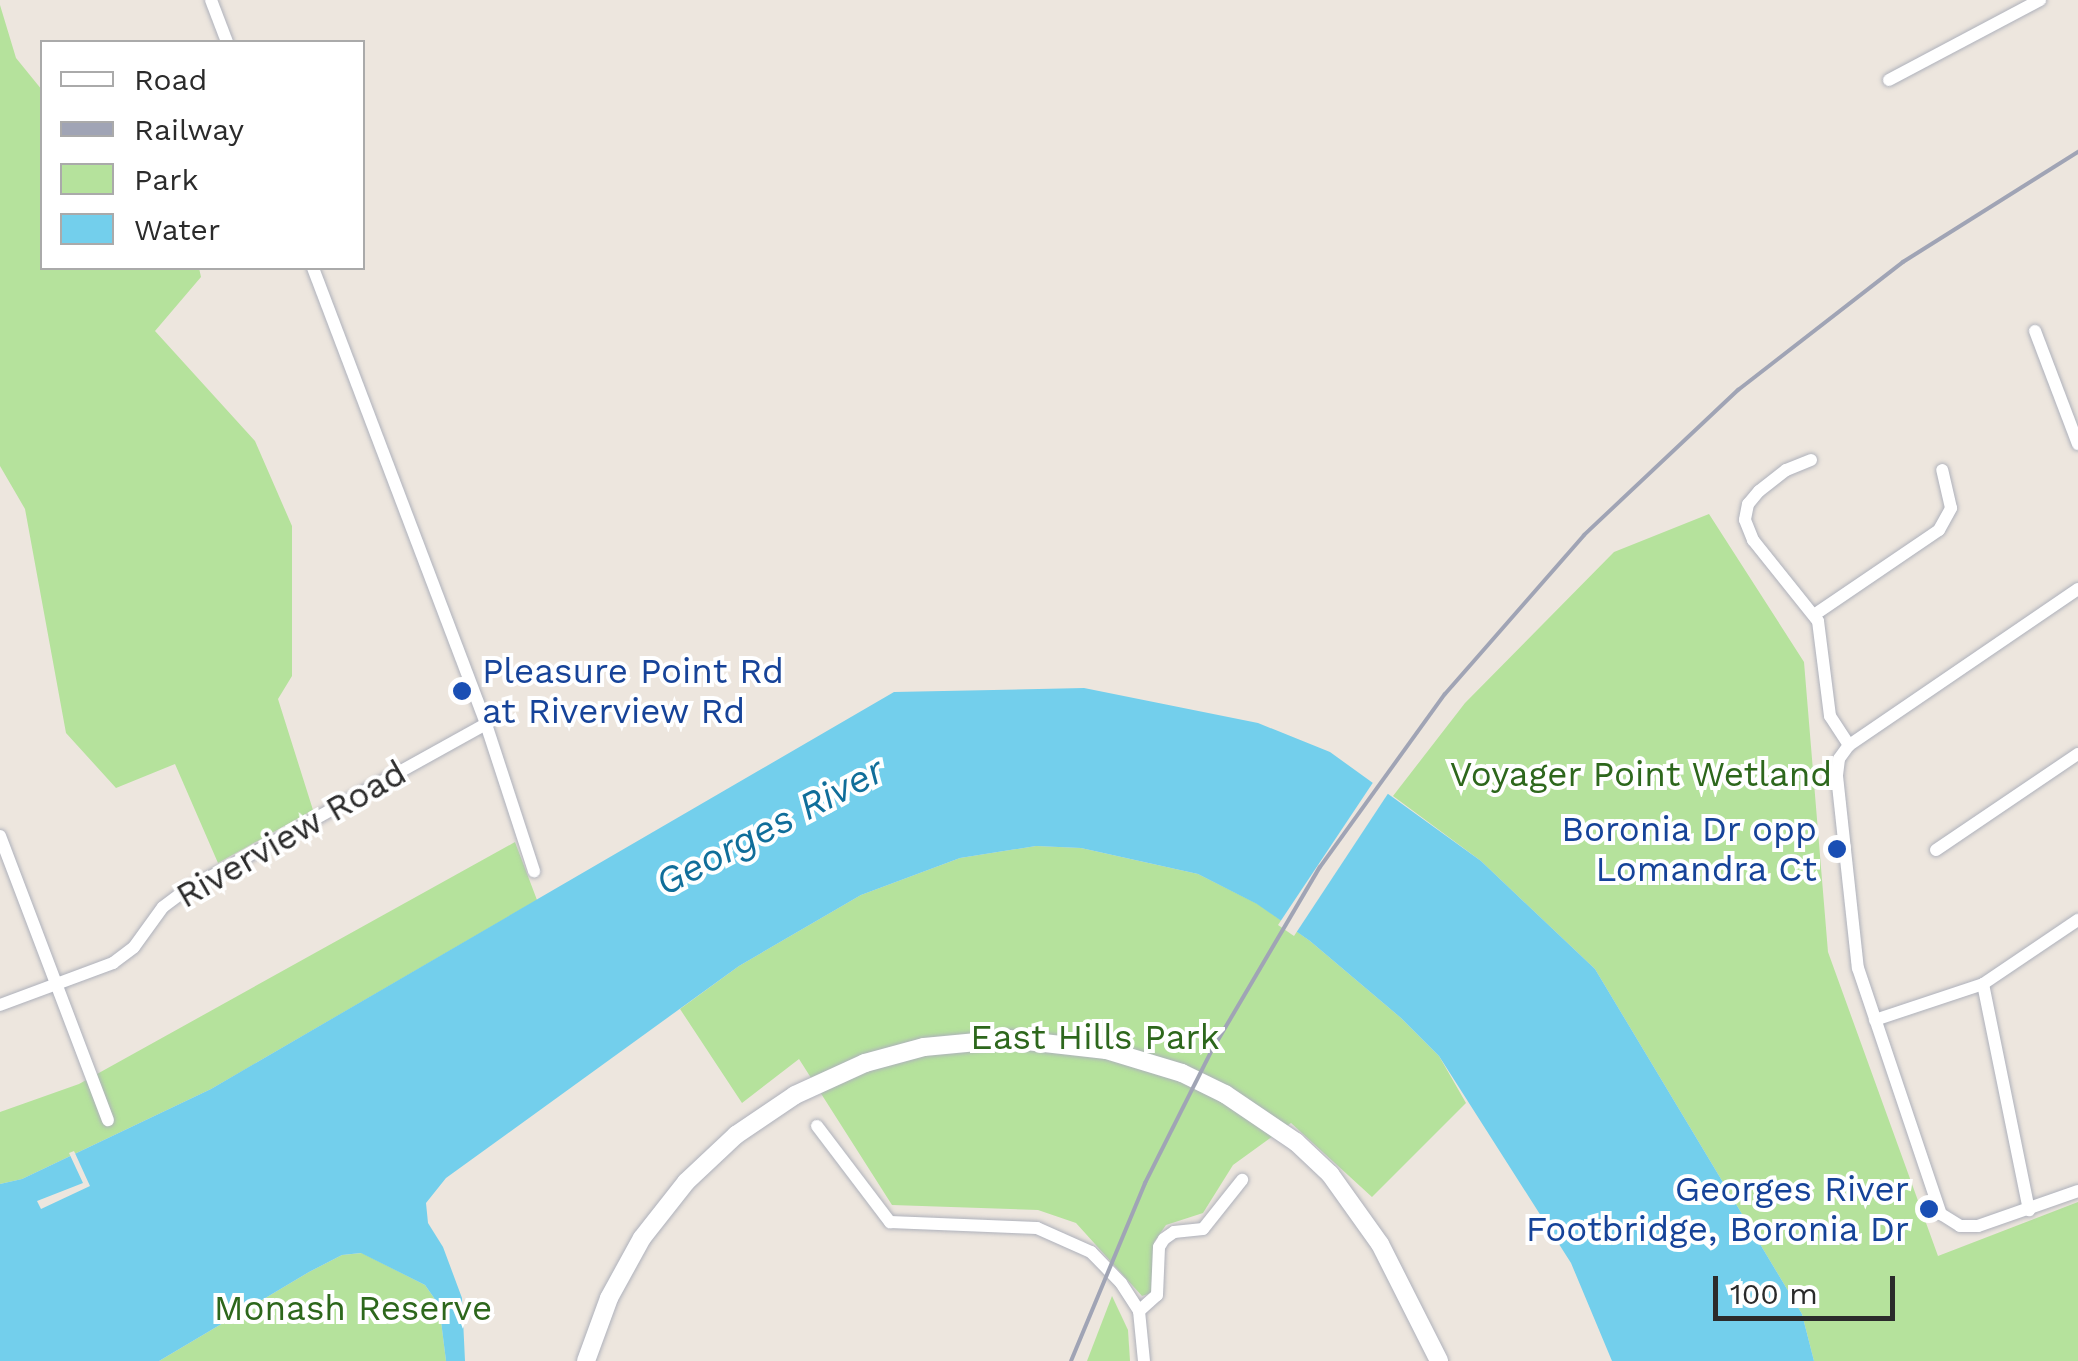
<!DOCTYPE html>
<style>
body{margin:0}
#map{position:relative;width:2078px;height:1361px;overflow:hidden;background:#ede6de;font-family:"Work Sans",sans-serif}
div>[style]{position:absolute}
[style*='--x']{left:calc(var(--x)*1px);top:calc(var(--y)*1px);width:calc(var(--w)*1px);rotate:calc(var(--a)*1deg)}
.green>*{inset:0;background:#b5e29c}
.water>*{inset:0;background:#73cfec}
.pier>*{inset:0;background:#ede6de}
.roads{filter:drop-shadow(0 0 2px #aeb1bb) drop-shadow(0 0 2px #aeb1bb)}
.minor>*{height:12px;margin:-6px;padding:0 6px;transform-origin:6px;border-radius:6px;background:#fff}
.secondary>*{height:18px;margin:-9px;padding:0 9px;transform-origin:9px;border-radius:9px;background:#fff}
.rail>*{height:4px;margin:-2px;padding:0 2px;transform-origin:2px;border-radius:2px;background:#a0a4b5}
.dots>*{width:28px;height:28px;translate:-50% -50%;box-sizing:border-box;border:5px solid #fff;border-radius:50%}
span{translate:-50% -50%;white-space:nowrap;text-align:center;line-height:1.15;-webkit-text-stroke:8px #fff;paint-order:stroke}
.transit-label{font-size:35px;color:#164399}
.left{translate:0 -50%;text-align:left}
.right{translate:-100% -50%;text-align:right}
.park-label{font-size:35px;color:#2d671c}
.street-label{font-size:35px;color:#2b2b2b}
.water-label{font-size:38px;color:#106e9a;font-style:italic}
.legend{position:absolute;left:40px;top:40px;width:325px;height:230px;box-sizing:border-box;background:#fff;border:2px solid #aaa;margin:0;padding:12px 18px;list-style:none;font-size:30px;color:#2b2b2b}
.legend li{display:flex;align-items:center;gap:20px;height:50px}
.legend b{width:50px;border:2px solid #aaa}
.scale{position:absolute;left:1713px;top:1276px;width:182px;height:45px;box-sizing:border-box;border:5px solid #2b2b2b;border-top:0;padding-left:12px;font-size:30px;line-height:35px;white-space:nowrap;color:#2b2b2b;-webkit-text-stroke:8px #fff;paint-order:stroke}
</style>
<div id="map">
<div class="green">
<div style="clip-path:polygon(0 5px,16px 58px,42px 90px,42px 268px,199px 268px,201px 277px,155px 331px,255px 441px,292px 526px,292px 676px,278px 699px,313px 810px,218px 863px,175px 764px,116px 788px,66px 733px,25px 509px,0 466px)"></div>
<div style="clip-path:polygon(1709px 514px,1804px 662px,1828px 952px,1938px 1256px,2078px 1202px,2078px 1361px,1814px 1361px,1802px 1314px,1595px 969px,1481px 861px,1393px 796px,1465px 703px,1614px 552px)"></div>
<div style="clip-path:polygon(515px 842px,537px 900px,211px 1089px,22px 1179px,0 1184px,0 1112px,79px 1084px)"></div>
<div style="clip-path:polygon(1036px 846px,1081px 848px,1198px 874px,1258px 904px,1310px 941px,1401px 1018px,1439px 1056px,1466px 1103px,1372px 1197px,1291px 1123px,1233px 1165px,1203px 1213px,1166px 1225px,1154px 1242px,1151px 1293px,1142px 1296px,1076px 1223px,1038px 1210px,892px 1205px,799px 1059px,742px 1103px,680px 1009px,739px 966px,861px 895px,960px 858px)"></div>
<div style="clip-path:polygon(362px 1253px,425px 1285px,439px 1305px,446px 1361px,159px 1361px,309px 1272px,342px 1255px)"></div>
<div style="clip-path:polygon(1112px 1296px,1128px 1330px,1130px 1361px,1087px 1361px)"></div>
</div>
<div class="water">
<div style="clip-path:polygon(1084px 688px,1258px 723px,1330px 752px,1481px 861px,1595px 969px,1802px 1314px,1814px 1361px,1612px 1361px,1571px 1263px,1439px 1056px,1401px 1018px,1310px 941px,1257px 904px,1198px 874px,1081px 848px,1036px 846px,960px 858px,861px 895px,739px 966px,446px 1178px,426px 1203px,428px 1223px,443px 1247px,462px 1298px,465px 1361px,446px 1361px,439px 1305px,425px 1285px,361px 1253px,342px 1255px,309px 1272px,159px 1361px,0 1361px,0 1184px,22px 1179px,211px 1089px,894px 692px)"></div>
</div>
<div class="pier">
<div style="clip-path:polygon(1376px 778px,1391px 789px,1294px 936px,1278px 925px)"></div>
<div style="clip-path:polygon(74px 1151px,90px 1186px,41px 1209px,37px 1201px,83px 1183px,69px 1153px)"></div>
</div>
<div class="roads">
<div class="minor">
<div style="--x:211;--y:0;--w:45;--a:69.1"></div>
<div style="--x:1889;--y:80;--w:171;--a:-27.9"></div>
<div style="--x:313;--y:268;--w:488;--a:69.2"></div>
<div style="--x:486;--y:724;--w:155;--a:71.9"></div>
<div style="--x:2035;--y:331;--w:121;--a:69.2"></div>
<div style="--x:1811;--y:460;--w:27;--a:158"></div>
<div style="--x:1786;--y:470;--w:34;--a:142"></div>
<div style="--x:1759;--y:491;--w:17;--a:130"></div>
<div style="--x:1748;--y:504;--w:16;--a:101"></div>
<div style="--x:1745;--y:520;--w:22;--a:68"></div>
<div style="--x:1753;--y:540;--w:104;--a:51.3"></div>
<div style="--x:1818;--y:621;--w:96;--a:82.8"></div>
<div style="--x:1830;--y:716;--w:35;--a:57"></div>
<div style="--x:2078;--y:589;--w:277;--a:145.7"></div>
<div style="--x:1849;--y:745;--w:17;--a:126"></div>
<div style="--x:1839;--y:759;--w:17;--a:97"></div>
<div style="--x:1837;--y:776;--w:193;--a:83.8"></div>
<div style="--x:1858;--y:968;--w:260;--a:71.4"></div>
<div style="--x:1941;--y:1214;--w:22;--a:32"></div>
<div style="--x:1960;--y:1226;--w:18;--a:0"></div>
<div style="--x:1978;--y:1226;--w:106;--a:-19.3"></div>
<div style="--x:1814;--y:615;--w:151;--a:-34.2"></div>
<div style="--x:1939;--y:530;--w:25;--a:-61"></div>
<div style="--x:1951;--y:508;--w:39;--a:-103"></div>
<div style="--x:0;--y:836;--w:304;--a:69.2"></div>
<div style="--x:1936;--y:850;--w:171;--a:-34.1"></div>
<div style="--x:1983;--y:984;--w:231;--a:78.5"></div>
<div style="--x:0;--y:1005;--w:121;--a:-20.4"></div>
<div style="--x:113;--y:963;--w:26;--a:-37"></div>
<div style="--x:134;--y:947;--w:49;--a:-54.1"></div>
<div style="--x:163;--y:907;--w:25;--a:-37"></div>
<div style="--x:183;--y:892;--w:346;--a:-29"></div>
<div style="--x:1875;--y:1020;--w:114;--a:-18.4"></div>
<div style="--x:1983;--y:984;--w:115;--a:-34"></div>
<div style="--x:817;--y:1126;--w:121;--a:52.8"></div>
<div style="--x:890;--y:1222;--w:147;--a:2.3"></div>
<div style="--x:1037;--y:1228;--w:59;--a:24"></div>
<div style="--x:1091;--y:1252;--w:43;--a:45.9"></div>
<div style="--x:1121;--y:1283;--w:33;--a:57"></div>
<div style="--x:1139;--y:1311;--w:50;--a:84.3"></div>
<div style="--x:1139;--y:1311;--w:24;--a:-42"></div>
<div style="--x:1157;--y:1295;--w:48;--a:-87.6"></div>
<div style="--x:1159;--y:1247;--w:9;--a:-58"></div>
<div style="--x:1164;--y:1239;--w:12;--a:-35"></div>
<div style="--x:1174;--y:1232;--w:29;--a:-6"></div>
<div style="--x:1203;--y:1229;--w:63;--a:-51.5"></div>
</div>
<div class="secondary">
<div style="--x:586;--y:1361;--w:67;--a:-69.9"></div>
<div style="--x:609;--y:1298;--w:68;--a:-61.2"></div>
<div style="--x:642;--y:1238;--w:71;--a:-51.8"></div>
<div style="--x:686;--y:1182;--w:69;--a:-43.2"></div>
<div style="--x:736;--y:1135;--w:71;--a:-34.1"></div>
<div style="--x:795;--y:1095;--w:77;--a:-24.6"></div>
<div style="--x:865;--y:1063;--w:61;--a:-15.2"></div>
<div style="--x:924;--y:1047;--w:85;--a:-5.4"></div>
<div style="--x:1009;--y:1039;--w:98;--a:6.5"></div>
<div style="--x:1106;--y:1050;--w:79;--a:16.8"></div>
<div style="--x:1182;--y:1073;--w:48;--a:26"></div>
<div style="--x:1225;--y:1094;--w:86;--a:34.1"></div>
<div style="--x:1296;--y:1142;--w:47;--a:43.3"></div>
<div style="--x:1330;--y:1174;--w:86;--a:54.5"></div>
<div style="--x:1380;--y:1244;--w:131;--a:63.2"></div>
</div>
</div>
<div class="rail">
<div style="--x:1071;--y:1361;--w:193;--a:-67.4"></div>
<div style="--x:1145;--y:1183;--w:149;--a:-63.3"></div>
<div style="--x:1212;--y:1050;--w:212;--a:-59.5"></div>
<div style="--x:1320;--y:867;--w:213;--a:-54.2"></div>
<div style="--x:1445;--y:694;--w:211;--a:-48.8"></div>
<div style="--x:1584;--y:535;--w:212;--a:-43.3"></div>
<div style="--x:1738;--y:390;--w:209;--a:-37.8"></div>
<div style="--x:1903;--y:262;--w:207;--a:-32.2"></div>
</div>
<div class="dots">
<div style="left:462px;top:691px;background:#1a4fb4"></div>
<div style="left:1837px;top:849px;background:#1a4fb4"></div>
<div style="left:1929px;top:1209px;background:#1a4fb4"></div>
</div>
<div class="transit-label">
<span class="left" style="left:482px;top:691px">Pleasure Point Rd<br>at Riverview Rd</span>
<span class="right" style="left:1817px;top:849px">Boronia Dr opp<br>Lomandra Ct</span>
<span class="right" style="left:1909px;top:1209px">Georges River<br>Footbridge, Boronia Dr</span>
</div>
<div class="park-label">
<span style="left:1641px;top:774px">Voyager Point Wetland</span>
<span style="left:1095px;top:1037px">East Hills Park</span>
<span style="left:353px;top:1308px">Monash Reserve</span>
</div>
<div class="street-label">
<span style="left:291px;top:834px;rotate:-30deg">Riverview Road</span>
</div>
<div class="water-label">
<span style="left:770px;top:827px;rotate:-28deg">Georges River</span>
</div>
<ul class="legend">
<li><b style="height:12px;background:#fff"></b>Road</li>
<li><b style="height:12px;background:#a0a4b5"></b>Railway</li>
<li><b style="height:28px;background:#b5e29c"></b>Park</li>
<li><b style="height:28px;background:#73cfec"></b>Water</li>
</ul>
<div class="scale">100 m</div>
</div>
